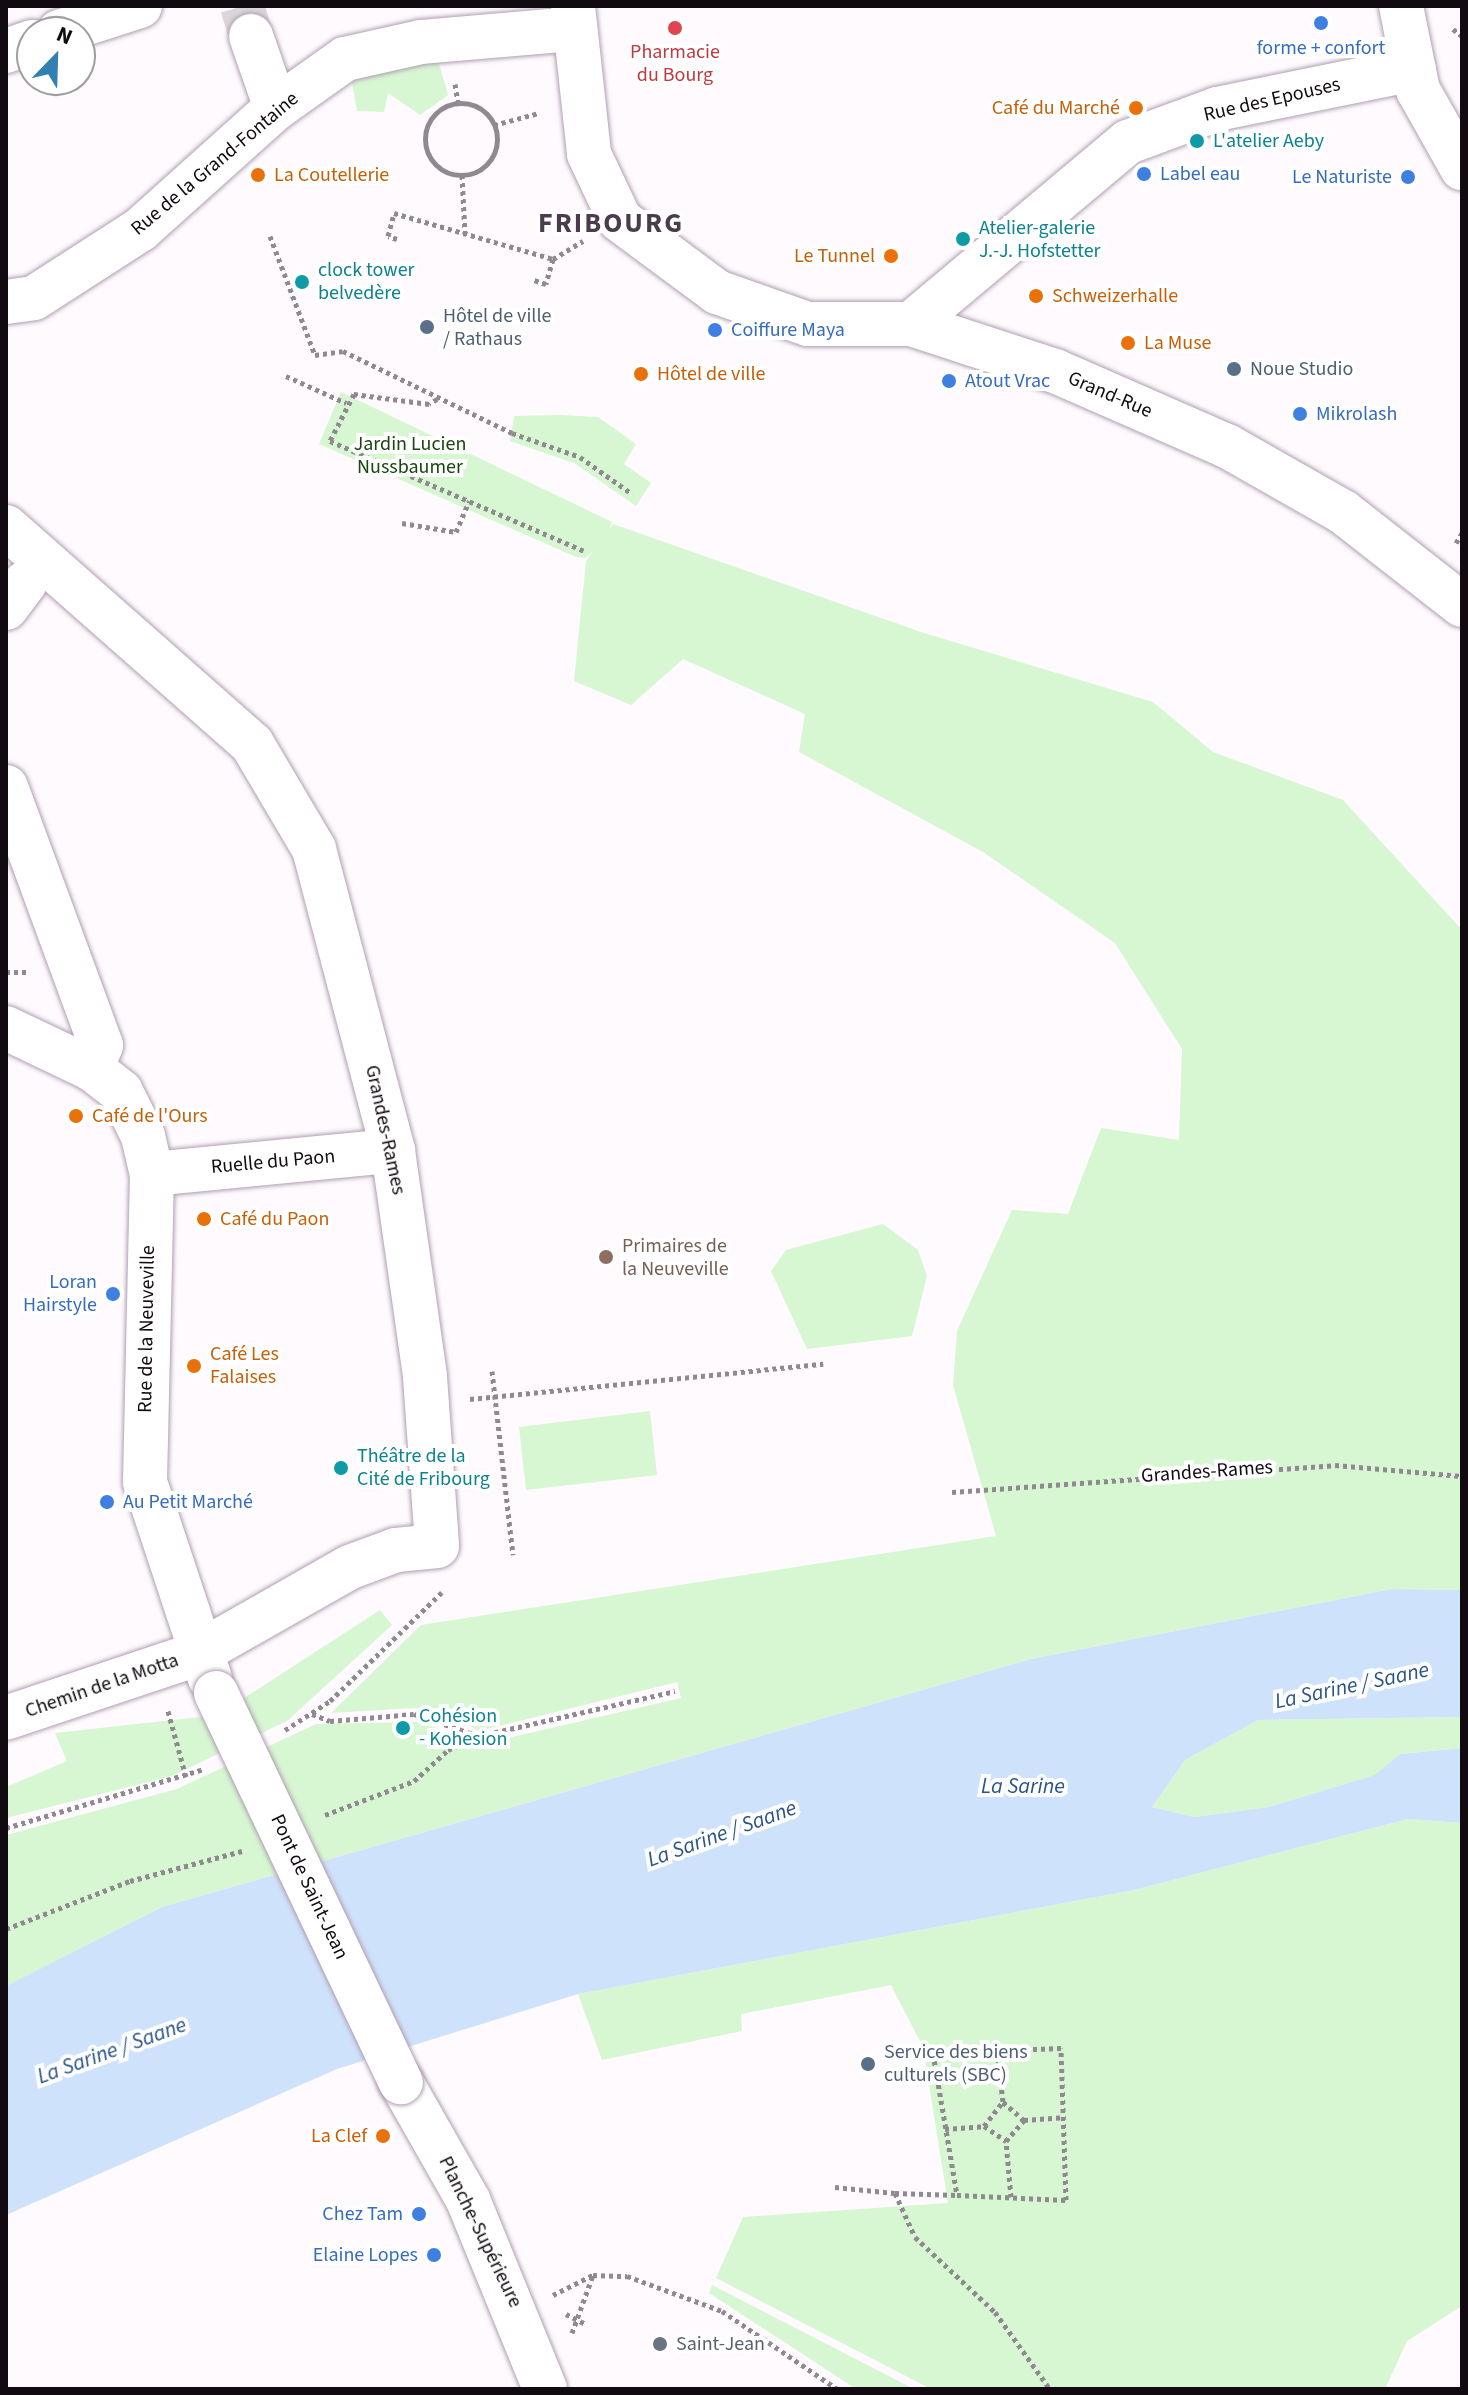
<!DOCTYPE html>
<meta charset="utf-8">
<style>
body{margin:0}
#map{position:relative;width:1468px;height:2395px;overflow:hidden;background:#fefafe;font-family:"Source Sans 3",sans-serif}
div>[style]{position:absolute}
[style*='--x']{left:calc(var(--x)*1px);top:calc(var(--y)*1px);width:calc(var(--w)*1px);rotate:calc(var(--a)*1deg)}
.green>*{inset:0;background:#d7f6d2}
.water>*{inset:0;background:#cfe2fb}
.street-tunnel>*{height:44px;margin-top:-22px;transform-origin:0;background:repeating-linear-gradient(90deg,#dad6da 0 44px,transparent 0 66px)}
.path>*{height:5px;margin-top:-2.5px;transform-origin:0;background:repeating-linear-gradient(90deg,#8f8a8f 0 4px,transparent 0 8px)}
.path>.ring{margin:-2.5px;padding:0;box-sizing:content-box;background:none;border:5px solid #8f8a8f;border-radius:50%}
.roads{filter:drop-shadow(0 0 2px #b09eb2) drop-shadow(0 0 2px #b09eb2)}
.street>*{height:44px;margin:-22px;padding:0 22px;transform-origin:22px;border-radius:22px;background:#fff}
.secondary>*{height:44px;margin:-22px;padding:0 22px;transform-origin:22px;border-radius:22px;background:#fff}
.bridges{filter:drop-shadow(0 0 2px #b09eb2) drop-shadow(0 0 2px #b09eb2)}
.street-bridge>*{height:44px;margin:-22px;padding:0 22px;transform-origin:22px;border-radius:22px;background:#fff}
.dots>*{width:22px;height:22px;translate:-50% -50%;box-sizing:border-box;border:4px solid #fff;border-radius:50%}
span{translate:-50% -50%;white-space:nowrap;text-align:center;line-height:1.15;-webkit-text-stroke:8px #fff;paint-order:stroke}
.shop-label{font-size:20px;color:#366cbe}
.left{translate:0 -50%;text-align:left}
.right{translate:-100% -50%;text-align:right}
.health-label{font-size:20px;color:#be3a42}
.street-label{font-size:20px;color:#110b11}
.food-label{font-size:20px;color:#c56008}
.culture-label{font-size:20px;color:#0d838f}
.service-label{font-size:20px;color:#4e5e75}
.park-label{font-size:20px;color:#194611}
.education-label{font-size:20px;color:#785e54}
.worship-label{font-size:20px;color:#5b616d}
.water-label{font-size:22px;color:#2a5486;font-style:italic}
.district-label{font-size:28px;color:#4b3c4d;font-weight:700;letter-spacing:2px}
.frame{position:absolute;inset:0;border:8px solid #110b11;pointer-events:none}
.north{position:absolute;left:16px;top:16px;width:80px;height:80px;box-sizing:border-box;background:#fff;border:2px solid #a09da0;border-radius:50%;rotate:23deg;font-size:22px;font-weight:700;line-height:32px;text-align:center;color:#110b11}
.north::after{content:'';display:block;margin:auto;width:28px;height:36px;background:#3280b2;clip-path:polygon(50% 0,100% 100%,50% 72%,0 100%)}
</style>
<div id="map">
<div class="green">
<div style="clip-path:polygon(436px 53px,448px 95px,420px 115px,388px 93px,384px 112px,357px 111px,352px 83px,360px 70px)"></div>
<div style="clip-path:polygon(341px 392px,612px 522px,604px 542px,585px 558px,576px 557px,319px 444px)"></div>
<div style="clip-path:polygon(559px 415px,598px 417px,636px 444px,624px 464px,651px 483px,636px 506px,574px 463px,510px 441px,514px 416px)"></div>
<div style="clip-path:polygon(613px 524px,924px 633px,1153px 702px,1213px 752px,1343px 800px,1462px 930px,1462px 1590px,1392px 1589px,1031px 1659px,162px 1907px,6px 1986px,6px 1835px,177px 1789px,316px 1724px,418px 1722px,482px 1744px,681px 1698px,677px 1682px,479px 1731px,449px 1714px,415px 1708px,331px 1713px,421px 1625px,996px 1536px,953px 1385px,957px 1331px,1012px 1210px,1068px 1214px,1101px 1128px,1179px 1140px,1182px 1049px,1115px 943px,983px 852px,799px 752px,805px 714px,683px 659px,631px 705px,574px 681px,586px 561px)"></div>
<div style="clip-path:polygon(883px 1224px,918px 1250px,927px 1276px,912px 1336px,807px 1349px,771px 1271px,786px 1250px)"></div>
<div style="clip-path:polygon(650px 1411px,657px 1475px,526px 1490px,519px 1427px)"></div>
<div style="clip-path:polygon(380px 1610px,392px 1625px,287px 1721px,172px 1776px,6px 1818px,6px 1787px,67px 1761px,55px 1733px,218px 1715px)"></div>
<div style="clip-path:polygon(1462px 1717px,1462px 1748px,1400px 1754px,1376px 1775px,1269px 1807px,1194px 1817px,1152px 1807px,1185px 1760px,1258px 1720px)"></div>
<div style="clip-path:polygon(1408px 1819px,1462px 1823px,1462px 2306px,1407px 2341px,1385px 2389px,931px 2389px,716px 2278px,743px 2217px,948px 2203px,923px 2047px,891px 1985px,741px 2014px,742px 2031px,602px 2060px,578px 1994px,1134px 1890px)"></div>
<div style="clip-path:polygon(712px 2285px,914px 2389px,856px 2389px,709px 2293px)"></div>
</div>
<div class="water">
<div style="clip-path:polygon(1392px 1589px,1462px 1590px,1462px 1717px,1258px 1720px,1185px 1760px,1152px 1807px,1194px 1817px,1269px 1807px,1375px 1775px,1400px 1754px,1462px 1748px,1462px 1823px,1408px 1819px,1134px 1890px,578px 1994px,337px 2069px,6px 2215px,6px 1986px,162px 1907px,1031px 1659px)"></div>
</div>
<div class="street-tunnel">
<div style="--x:242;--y:6;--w:31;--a:73"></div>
</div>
<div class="path">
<div style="--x:1453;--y:29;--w:11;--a:38"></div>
<div style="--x:455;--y:84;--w:19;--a:81"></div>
<div class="ring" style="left:425px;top:103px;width:67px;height:67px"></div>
<div style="--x:494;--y:125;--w:47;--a:-14.9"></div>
<div style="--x:462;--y:175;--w:59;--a:87.1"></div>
<div style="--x:270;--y:236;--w:127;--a:69.3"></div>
<div style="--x:315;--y:355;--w:28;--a:-8"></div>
<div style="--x:343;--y:351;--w:188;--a:25.9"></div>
<div style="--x:512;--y:433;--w:72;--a:19.4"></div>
<div style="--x:580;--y:457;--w:64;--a:35.4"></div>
<div style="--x:397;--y:239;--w:9;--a:-162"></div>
<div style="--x:388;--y:236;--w:24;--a:-75"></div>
<div style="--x:394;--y:213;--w:166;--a:16.1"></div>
<div style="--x:553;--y:259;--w:26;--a:106"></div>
<div style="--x:546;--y:284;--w:13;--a:-162"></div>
<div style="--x:553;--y:259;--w:35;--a:-31"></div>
<div style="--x:286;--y:376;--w:66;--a:24.2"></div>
<div style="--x:437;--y:399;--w:9;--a:148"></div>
<div style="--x:429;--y:404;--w:76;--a:-172.4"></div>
<div style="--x:354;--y:394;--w:53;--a:117.1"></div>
<div style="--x:330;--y:441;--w:279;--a:23.4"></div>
<div style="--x:402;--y:523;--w:55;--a:9.5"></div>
<div style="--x:456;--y:532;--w:34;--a:-67"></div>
<div style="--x:1456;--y:543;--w:12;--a:-59"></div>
<div style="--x:6;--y:972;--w:22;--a:0"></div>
<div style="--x:492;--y:1371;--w:185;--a:83.5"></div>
<div style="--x:470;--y:1399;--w:355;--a:-5.7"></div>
<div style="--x:952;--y:1492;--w:384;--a:-4"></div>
<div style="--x:1335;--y:1465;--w:127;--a:5"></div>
<div style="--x:168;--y:1711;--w:68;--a:74.7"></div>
<div style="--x:312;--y:1714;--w:19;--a:21"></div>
<div style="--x:330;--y:1721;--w:84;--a:-4.8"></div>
<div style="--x:414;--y:1714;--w:69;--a:18.7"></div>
<div style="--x:479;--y:1736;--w:201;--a:-12.9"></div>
<div style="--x:285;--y:1730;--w:54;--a:-32.8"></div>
<div style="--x:330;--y:1701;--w:156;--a:-44.2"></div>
<div style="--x:325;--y:1815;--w:95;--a:-20.9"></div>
<div style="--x:414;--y:1781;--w:46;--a:-42.4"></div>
<div style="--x:448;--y:1750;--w:34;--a:-24"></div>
<div style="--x:6;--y:1828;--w:207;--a:-16.6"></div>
<div style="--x:6;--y:1929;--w:133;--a:-21.2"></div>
<div style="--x:130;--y:1881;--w:116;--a:-15"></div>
<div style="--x:997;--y:2050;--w:52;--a:83.4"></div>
<div style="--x:984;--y:2126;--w:27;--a:34"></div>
<div style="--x:945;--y:2129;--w:39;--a:-4"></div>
<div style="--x:984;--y:2126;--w:31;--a:-52"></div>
<div style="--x:1003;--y:2102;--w:28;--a:41"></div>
<div style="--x:1024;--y:2120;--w:39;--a:-4"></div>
<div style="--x:835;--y:2187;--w:60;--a:5.7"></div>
<div style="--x:895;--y:2193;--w:48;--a:65.6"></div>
<div style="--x:915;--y:2237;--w:110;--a:43.2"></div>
<div style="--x:995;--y:2312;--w:95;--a:54.5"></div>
<div style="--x:895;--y:2193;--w:62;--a:1.8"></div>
<div style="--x:957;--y:2195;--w:109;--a:2.6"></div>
<div style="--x:1066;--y:2200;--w:152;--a:-91.9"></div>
<div style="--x:1061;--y:2048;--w:128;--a:177.8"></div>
<div style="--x:933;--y:2053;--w:144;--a:80.4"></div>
<div style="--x:1011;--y:2197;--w:56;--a:-95.1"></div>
<div style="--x:1006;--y:2141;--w:28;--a:-49"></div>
<div style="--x:553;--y:2295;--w:45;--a:-26.6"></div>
<div style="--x:593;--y:2275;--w:34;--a:2"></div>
<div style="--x:627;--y:2276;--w:101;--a:20.2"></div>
<div style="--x:722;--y:2311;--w:139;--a:34.1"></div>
<div style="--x:566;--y:2314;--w:22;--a:27"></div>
<div style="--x:572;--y:2333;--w:62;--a:-70.1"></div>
</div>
<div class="roads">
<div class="street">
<div style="--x:573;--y:6;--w:149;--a:83.8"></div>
<div style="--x:589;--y:154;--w:73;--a:64.8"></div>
<div style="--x:620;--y:220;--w:121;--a:36.6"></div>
<div style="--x:717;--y:292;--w:96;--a:19.4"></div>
<div style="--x:808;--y:324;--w:103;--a:0"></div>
<div style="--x:911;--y:324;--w:151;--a:18.1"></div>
<div style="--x:1055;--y:371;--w:188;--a:23.6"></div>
<div style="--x:1227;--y:446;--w:133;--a:29.6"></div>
<div style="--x:1343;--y:512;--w:151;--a:38"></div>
<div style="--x:1401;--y:6;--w:86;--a:78.6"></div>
<div style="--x:1418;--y:90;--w:90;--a:60.6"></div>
<div style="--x:251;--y:36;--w:76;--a:70.9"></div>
<div style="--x:6;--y:302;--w:28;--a:-8"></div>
<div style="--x:34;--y:298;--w:127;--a:-32.8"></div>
<div style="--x:141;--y:229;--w:181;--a:-41.9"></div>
<div style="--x:276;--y:108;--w:85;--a:-35.4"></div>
<div style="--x:345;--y:59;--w:78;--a:-12.6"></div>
<div style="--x:421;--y:42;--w:154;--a:-4.9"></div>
<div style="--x:911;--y:324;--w:283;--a:-40"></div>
<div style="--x:1128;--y:142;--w:95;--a:-20.3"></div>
<div style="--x:1217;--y:109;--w:201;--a:-11.5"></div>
<div style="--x:6;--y:527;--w:328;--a:41.4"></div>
<div style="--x:252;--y:744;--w:122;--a:59.4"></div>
<div style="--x:314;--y:849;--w:312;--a:75.3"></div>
<div style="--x:393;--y:1151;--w:228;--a:81.9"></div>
<div style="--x:425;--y:1377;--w:169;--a:85.9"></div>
<div style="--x:437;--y:1546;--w:41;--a:174.4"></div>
<div style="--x:396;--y:1550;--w:49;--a:159.7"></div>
<div style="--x:350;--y:1567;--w:176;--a:150.4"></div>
<div style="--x:197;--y:1654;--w:201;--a:161.5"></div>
<div style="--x:6;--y:608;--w:31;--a:-53"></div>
<div style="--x:6;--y:787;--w:275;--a:69.8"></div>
<div style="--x:101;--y:1045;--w:26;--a:111"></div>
<div style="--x:6;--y:1028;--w:95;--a:25.5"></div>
<div style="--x:92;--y:1069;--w:37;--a:38"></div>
<div style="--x:121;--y:1092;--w:49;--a:63.4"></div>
<div style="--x:143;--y:1136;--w:39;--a:77"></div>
<div style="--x:152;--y:1174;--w:308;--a:91.3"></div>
<div style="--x:145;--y:1482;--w:207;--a:71.7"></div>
<div style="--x:152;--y:1174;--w:242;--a:-5.5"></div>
<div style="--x:401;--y:2082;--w:136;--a:60.4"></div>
<div style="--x:468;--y:2200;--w:204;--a:67.8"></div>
</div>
<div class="secondary">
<div style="--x:59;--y:32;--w:85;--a:-17.8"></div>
<div style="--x:6;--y:51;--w:28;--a:-19"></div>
</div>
</div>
<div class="bridges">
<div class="street-bridge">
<div style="--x:216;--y:1693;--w:431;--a:64.6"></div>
</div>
</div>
<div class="dots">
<div style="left:1321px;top:23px;background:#3f7fe0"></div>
<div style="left:675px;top:28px;background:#e0444e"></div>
<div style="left:1136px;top:108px;background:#e8710a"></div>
<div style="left:1197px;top:141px;background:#0f9aa8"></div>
<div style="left:1144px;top:174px;background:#3f7fe0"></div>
<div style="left:258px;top:175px;background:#e8710a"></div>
<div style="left:1408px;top:177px;background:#3f7fe0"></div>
<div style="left:963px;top:239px;background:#0f9aa8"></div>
<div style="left:891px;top:256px;background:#e8710a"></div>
<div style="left:302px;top:282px;background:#0f9aa8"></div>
<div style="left:1036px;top:296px;background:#e8710a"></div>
<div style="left:427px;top:327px;background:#5c6f8a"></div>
<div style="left:715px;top:330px;background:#3f7fe0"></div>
<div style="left:1128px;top:343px;background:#e8710a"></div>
<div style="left:1234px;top:369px;background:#5c6f8a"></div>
<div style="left:641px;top:374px;background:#e8710a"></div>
<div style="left:949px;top:381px;background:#3f7fe0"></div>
<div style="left:1300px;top:414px;background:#3f7fe0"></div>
<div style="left:76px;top:1116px;background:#e8710a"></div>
<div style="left:204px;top:1219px;background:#e8710a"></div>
<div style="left:606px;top:1257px;background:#8d6e63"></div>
<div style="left:113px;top:1294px;background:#3f7fe0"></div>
<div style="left:194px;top:1366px;background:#e8710a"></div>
<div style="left:341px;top:1468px;background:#0f9aa8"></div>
<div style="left:107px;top:1502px;background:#3f7fe0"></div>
<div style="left:403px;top:1728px;background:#0f9aa8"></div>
<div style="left:868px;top:2064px;background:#5c6f8a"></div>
<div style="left:383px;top:2136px;background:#e8710a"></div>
<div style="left:419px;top:2214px;background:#3f7fe0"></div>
<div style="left:434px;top:2255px;background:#3f7fe0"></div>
<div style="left:660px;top:2344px;background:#6b7280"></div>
</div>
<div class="shop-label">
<span style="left:1321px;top:48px">forme + confort</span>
<span class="left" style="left:1160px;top:174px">Label eau</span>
<span class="right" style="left:1392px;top:177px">Le Naturiste</span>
<span class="left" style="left:731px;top:330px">Coiffure Maya</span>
<span class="left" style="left:965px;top:381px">Atout Vrac</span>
<span class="left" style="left:1316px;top:414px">Mikrolash</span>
<span class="right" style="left:97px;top:1294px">Loran<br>Hairstyle</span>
<span class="left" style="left:123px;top:1502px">Au Petit Marché</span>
<span class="right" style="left:403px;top:2214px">Chez Tam</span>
<span class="right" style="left:418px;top:2255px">Elaine Lopes</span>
</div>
<div class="health-label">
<span style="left:675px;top:64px">Pharmacie<br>du Bourg</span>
</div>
<div class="street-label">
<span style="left:1272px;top:100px;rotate:-13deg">Rue des Epouses</span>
<span style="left:215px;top:164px;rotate:-40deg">Rue de la Grand-Fontaine</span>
<span style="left:1110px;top:395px;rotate:23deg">Grand-Rue</span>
<span style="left:385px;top:1130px;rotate:78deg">Grandes-Rames</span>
<span style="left:273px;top:1162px;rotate:-5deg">Ruelle du Paon</span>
<span style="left:147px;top:1329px;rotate:-89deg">Rue de la Neuveville</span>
<span style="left:1207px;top:1472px;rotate:-4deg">Grandes-Rames</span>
<span style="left:102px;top:1686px;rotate:-19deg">Chemin de la Motta</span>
<span style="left:309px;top:1887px;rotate:65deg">Pont de Saint-Jean</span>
<span style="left:480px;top:2232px;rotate:64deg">Planche-Supérieure</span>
</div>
<div class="food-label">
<span class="right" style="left:1120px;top:108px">Café du Marché</span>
<span class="left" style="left:274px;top:175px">La Coutellerie</span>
<span class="right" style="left:875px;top:256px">Le Tunnel</span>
<span class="left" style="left:1052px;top:296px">Schweizerhalle</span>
<span class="left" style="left:1144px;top:343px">La Muse</span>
<span class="left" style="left:657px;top:374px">Hôtel de ville</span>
<span class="left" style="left:92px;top:1116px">Café de l'Ours</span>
<span class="left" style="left:220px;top:1219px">Café du Paon</span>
<span class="left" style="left:210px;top:1366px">Café Les<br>Falaises</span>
<span class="right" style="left:367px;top:2136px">La Clef</span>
</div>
<div class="culture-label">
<span class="left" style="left:1213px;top:141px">L'atelier Aeby</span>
<span class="left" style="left:979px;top:240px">Atelier-galerie<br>J.-J. Hofstetter</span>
<span class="left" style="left:318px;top:282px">clock tower<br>belvedère</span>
<span class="left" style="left:357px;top:1468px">Théâtre de la<br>Cité de Fribourg</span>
<span class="left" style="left:419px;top:1728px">Cohésion<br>- Kohesion</span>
</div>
<div class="service-label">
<span class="left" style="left:443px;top:328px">Hôtel de ville<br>/ Rathaus</span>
<span class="left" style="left:1250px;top:369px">Noue Studio</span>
<span class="left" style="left:884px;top:2064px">Service des biens<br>culturels (SBC)</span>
</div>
<div class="park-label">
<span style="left:410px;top:456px">Jardin Lucien<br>Nussbaumer</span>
</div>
<div class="education-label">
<span class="left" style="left:622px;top:1258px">Primaires de<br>la Neuveville</span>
</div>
<div class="worship-label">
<span class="left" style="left:676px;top:2344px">Saint-Jean</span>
</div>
<div class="water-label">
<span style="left:1352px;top:1686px;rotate:-12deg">La Sarine / Saane</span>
<span style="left:1023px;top:1787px">La Sarine</span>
<span style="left:722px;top:1834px;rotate:-20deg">La Sarine / Saane</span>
<span style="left:112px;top:2051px;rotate:-20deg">La Sarine / Saane</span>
</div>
<div class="district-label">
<span style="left:611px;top:223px">FRIBOURG</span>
</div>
<div class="frame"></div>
<div class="north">N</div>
</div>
